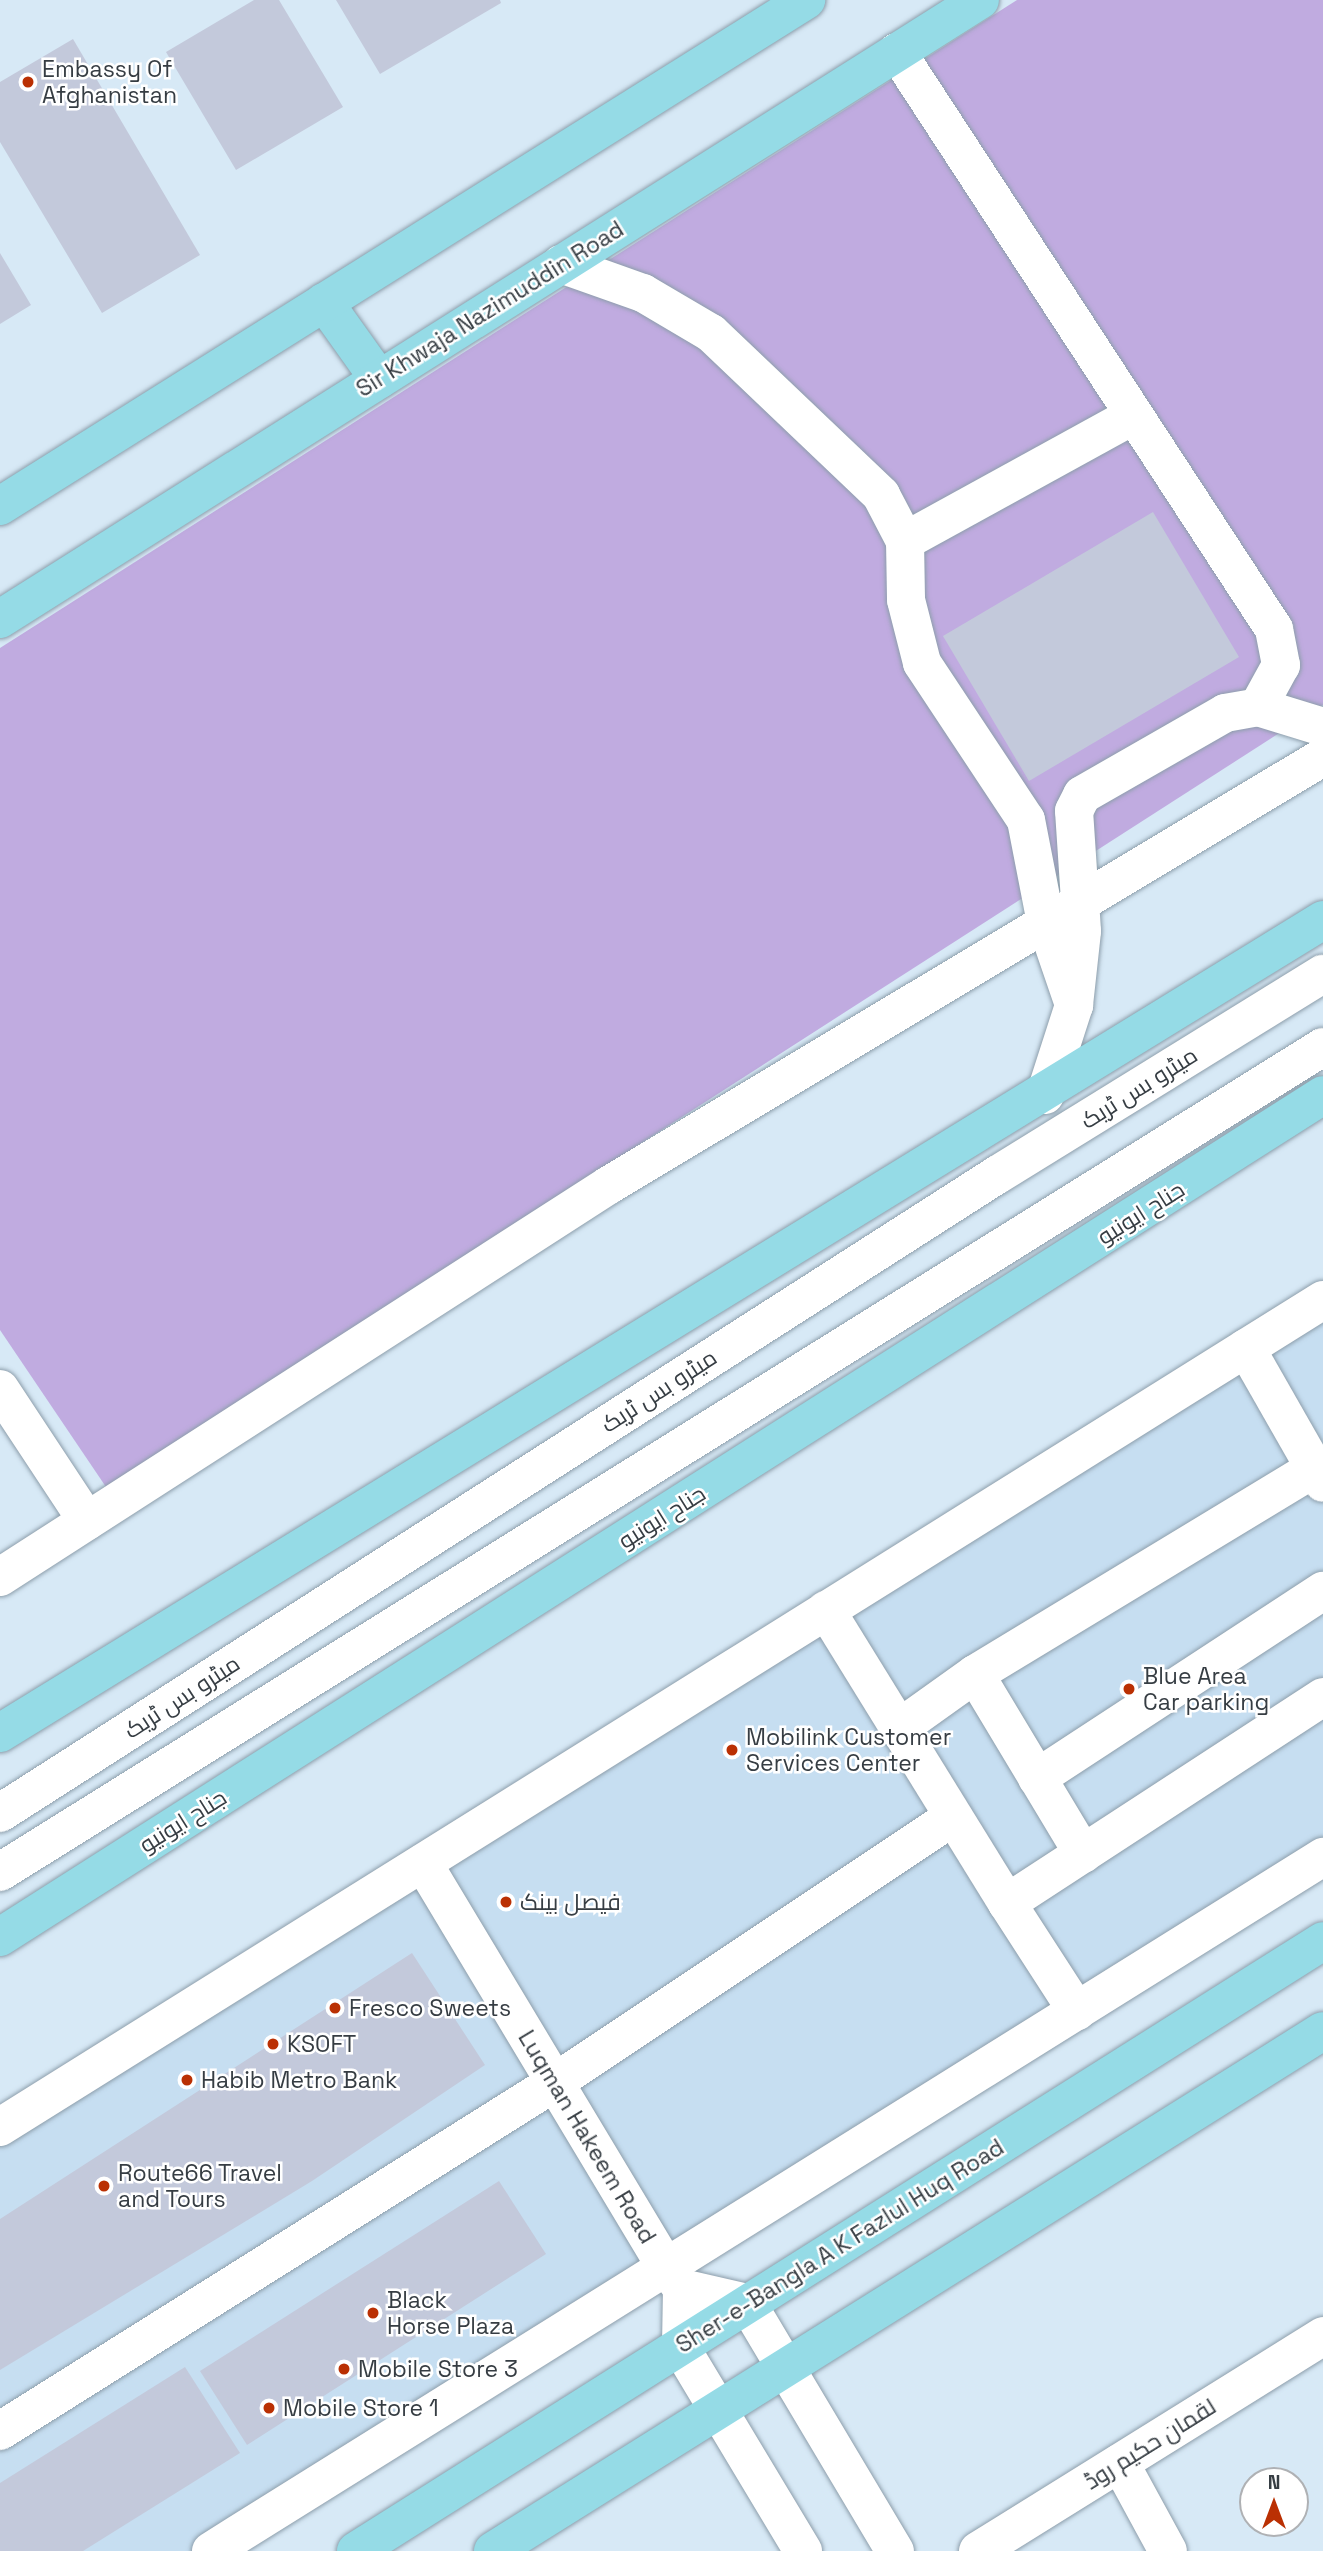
<!DOCTYPE html>
<meta charset="utf-8">
<style>
body{margin:0}
#map{position:relative;width:1323px;height:2551px;overflow:hidden;background:#d7e9f6;font-family:"Space Grotesk",Cairo,sans-serif}
div>[style]{position:absolute}
[style*='--x']{left:calc(var(--x)*1px);top:calc(var(--y)*1px);width:calc(var(--w)*1px);rotate:calc(var(--a)*1deg)}
.built>*{inset:0;background:#c6def1}
.green>*{inset:0;background:#c0abe0}
.building>*{inset:0;background:#c3c9db}
.roads{filter:drop-shadow(0 0 2px #8d9eab) drop-shadow(0 0 2px #8d9eab)}
.minor>*{height:38px;margin:-19px;padding:0 19px;transform-origin:19px;border-radius:19px;background:#fff}
.major>*{height:38px;margin:-19px;padding:0 19px;transform-origin:19px;border-radius:19px;background:#95dbe6}
.dots>*{width:19px;height:19px;translate:-50% -50%;box-sizing:border-box;border:4px solid #fff;border-radius:50%}
span{translate:-50% -50%;white-space:nowrap;text-align:center;line-height:1.15;-webkit-text-stroke:5px #fff;paint-order:stroke}
.poi-label{font-size:23px;color:#363d43}
.left{translate:0 -50%;text-align:left}
.street-label{font-size:23px;color:#363d43}
.north{position:absolute;left:1239px;top:2467px;width:70px;height:70px;box-sizing:border-box;background:#fff;border:2px solid #afb1b4;border-radius:50%;rotate:0deg;font-size:19px;font-weight:700;line-height:28px;text-align:center;color:#363d43}
.north::after{content:'';display:block;margin:auto;width:24px;height:32px;background:#ba3003;clip-path:polygon(50% 0,100% 100%,50% 72%,0 100%)}
</style>
<div id="map">
<div class="built">
<div style="clip-path:polygon(1323px 1303px,1323px 1858px,211px 2551px,0 2551px,0 2127px)"></div>
</div>
<div class="green">
<div style="clip-path:polygon(1017px 0,1323px 0,1323px 705px,106px 1487px,0 1330px,0 648px)"></div>
</div>
<div class="building">
<div style="clip-path:polygon(254px 0,279px 0,343px 107px,236px 170px,166px 52px)"></div>
<div style="clip-path:polygon(336px 0,500px 0,501px 3px,380px 74px)"></div>
<div style="clip-path:polygon(73px 39px,200px 255px,102px 313px,0 142px,0 82px)"></div>
<div style="clip-path:polygon(0 253px,31px 305px,0 324px)"></div>
<div style="clip-path:polygon(1153px 512px,1239px 657px,1029px 781px,943px 636px)"></div>
<div style="clip-path:polygon(412px 1953px,485px 2065px,312px 2181px,0 2370px,0 2219px)"></div>
<div style="clip-path:polygon(499px 2181px,546px 2254px,247px 2445px,200px 2371px)"></div>
<div style="clip-path:polygon(185px 2367px,240px 2453px,83px 2551px,0 2551px,0 2483px)"></div>
</div>
<div class="roads">
<div class="minor">
<div style="--x:897;--y:52;--w:689;--a:56.84"></div>
<div style="--x:1274;--y:629;--w:37;--a:79"></div>
<div style="--x:1281;--y:665;--w:48;--a:118.7"></div>
<div style="--x:561;--y:264;--w:87;--a:19.5"></div>
<div style="--x:643;--y:293;--w:79;--a:30.5"></div>
<div style="--x:711;--y:333;--w:235;--a:43.6"></div>
<div style="--x:881;--y:495;--w:52;--a:62.4"></div>
<div style="--x:905;--y:541;--w:59;--a:89"></div>
<div style="--x:906;--y:600;--w:65;--a:75.7"></div>
<div style="--x:922;--y:663;--w:188;--a:56.5"></div>
<div style="--x:1026;--y:820;--w:105;--a:79"></div>
<div style="--x:1046;--y:923;--w:87;--a:71.1"></div>
<div style="--x:905;--y:541;--w:261;--a:-28.8"></div>
<div style="--x:1045;--y:1095;--w:95;--a:-72.1"></div>
<div style="--x:1074;--y:1005;--w:74;--a:-83.8"></div>
<div style="--x:1082;--y:931;--w:120;--a:-93.8"></div>
<div style="--x:1074;--y:811;--w:18;--a:-63"></div>
<div style="--x:1082;--y:795;--w:165;--a:-29.8"></div>
<div style="--x:1225;--y:713;--w:34;--a:-10"></div>
<div style="--x:1258;--y:707;--w:68;--a:17.1"></div>
<div style="--x:1246;--y:1348;--w:155;--a:60.3"></div>
<div style="--x:0;--y:1389;--w:158;--a:56.6"></div>
<div style="--x:0;--y:1577;--w:724;--a:-32.77"></div>
<div style="--x:609;--y:1185;--w:832;--a:-30.94"></div>
<div style="--x:826;--y:1610;--w:344;--a:58.3"></div>
<div style="--x:1007;--y:1903;--w:377;--a:-33.1"></div>
<div style="--x:975;--y:1674;--w:210;--a:59"></div>
<div style="--x:898;--y:1729;--w:95;--a:-35.5"></div>
<div style="--x:975;--y:1674;--w:398;--a:-31.2"></div>
<div style="--x:1037;--y:1778;--w:342;--a:-33.2"></div>
<div style="--x:0;--y:1813;--w:1184;--a:-32.62"></div>
<div style="--x:997;--y:1175;--w:383;--a:-31.7"></div>
<div style="--x:423;--y:1863;--w:471;--a:59"></div>
<div style="--x:666;--y:2267;--w:26;--a:53"></div>
<div style="--x:682;--y:2288;--w:67;--a:13"></div>
<div style="--x:747;--y:2303;--w:289;--a:59.2"></div>
<div style="--x:0;--y:1872;--w:1559;--a:-31.95"></div>
<div style="--x:1007;--y:1903;--w:129;--a:57.1"></div>
<div style="--x:0;--y:2127;--w:1560;--a:-32.01"></div>
<div style="--x:682;--y:2288;--w:60;--a:91"></div>
<div style="--x:681;--y:2348;--w:237;--a:59"></div>
<div style="--x:0;--y:2431;--w:654;--a:-32.14"></div>
<div style="--x:554;--y:2083;--w:477;--a:-33.7"></div>
<div style="--x:1120;--y:2463;--w:100;--a:61.4"></div>
<div style="--x:211;--y:2551;--w:1311;--a:-31.97"></div>
<div style="--x:978;--y:2551;--w:407;--a:-31.9"></div>
</div>
<div class="major">
<div style="--x:324;--y:302;--w:95;--a:54.5"></div>
<div style="--x:0;--y:506;--w:952;--a:-32.12"></div>
<div style="--x:0;--y:619;--w:1159;--a:-32.28"></div>
<div style="--x:0;--y:1733;--w:1553;--a:-31.57"></div>
<div style="--x:0;--y:1937;--w:1568;--a:-32.47"></div>
<div style="--x:356;--y:2551;--w:1143;--a:-32.24"></div>
<div style="--x:493;--y:2551;--w:979;--a:-32.07"></div>
</div>
</div>
<div class="dots">
<div style="left:28px;top:82px;background:#ba3003"></div>
<div style="left:1129px;top:1689px;background:#ba3003"></div>
<div style="left:732px;top:1750px;background:#ba3003"></div>
<div style="left:506px;top:1902px;background:#ba3003"></div>
<div style="left:335px;top:2008px;background:#ba3003"></div>
<div style="left:273px;top:2044px;background:#ba3003"></div>
<div style="left:187px;top:2080px;background:#ba3003"></div>
<div style="left:104px;top:2186px;background:#ba3003"></div>
<div style="left:373px;top:2313px;background:#ba3003"></div>
<div style="left:344px;top:2369px;background:#ba3003"></div>
<div style="left:269px;top:2408px;background:#ba3003"></div>
</div>
<div class="poi-label">
<span class="left" style="left:42px;top:82px">Embassy Of<br>Afghanistan</span>
<span class="left" style="left:1143px;top:1689px">Blue Area<br>Car parking</span>
<span class="left" style="left:746px;top:1750px">Mobilink Customer<br>Services Center</span>
<span class="left" style="left:520px;top:1902px">فیصل بینک</span>
<span class="left" style="left:349px;top:2008px">Fresco Sweets</span>
<span class="left" style="left:287px;top:2044px">KSOFT</span>
<span class="left" style="left:201px;top:2080px">Habib Metro Bank</span>
<span class="left" style="left:118px;top:2186px">Route66 Travel<br>and Tours</span>
<span class="left" style="left:387px;top:2313px">Black<br>Horse Plaza</span>
<span class="left" style="left:358px;top:2369px">Mobile Store 3</span>
<span class="left" style="left:283px;top:2408px">Mobile Store 1</span>
</div>
<div class="street-label">
<span style="left:490px;top:309px;rotate:-32deg">Sir Khwaja Nazimuddin Road</span>
<span style="left:1139px;top:1088px;rotate:-32deg">میٹرو بس ٹریک</span>
<span style="left:1141px;top:1213px;rotate:-32deg">جناح ایونیو</span>
<span style="left:659px;top:1391px;rotate:-33deg">میٹرو بس ٹریک</span>
<span style="left:662px;top:1517px;rotate:-32deg">جناح ایونیو</span>
<span style="left:182px;top:1697px;rotate:-33deg">میٹرو بس ٹریک</span>
<span style="left:183px;top:1821px;rotate:-32deg">جناح ایونیو</span>
<span style="left:587px;top:2137px;rotate:59deg">Luqman Hakeem Road</span>
<span style="left:840px;top:2246px;rotate:-32deg">Sher-e-Bangla A K Fazlul Huq Road</span>
<span style="left:1150px;top:2444px;rotate:-32deg">لقمان حکیم روڈ</span>
</div>
<div class="north">N</div>
</div>
